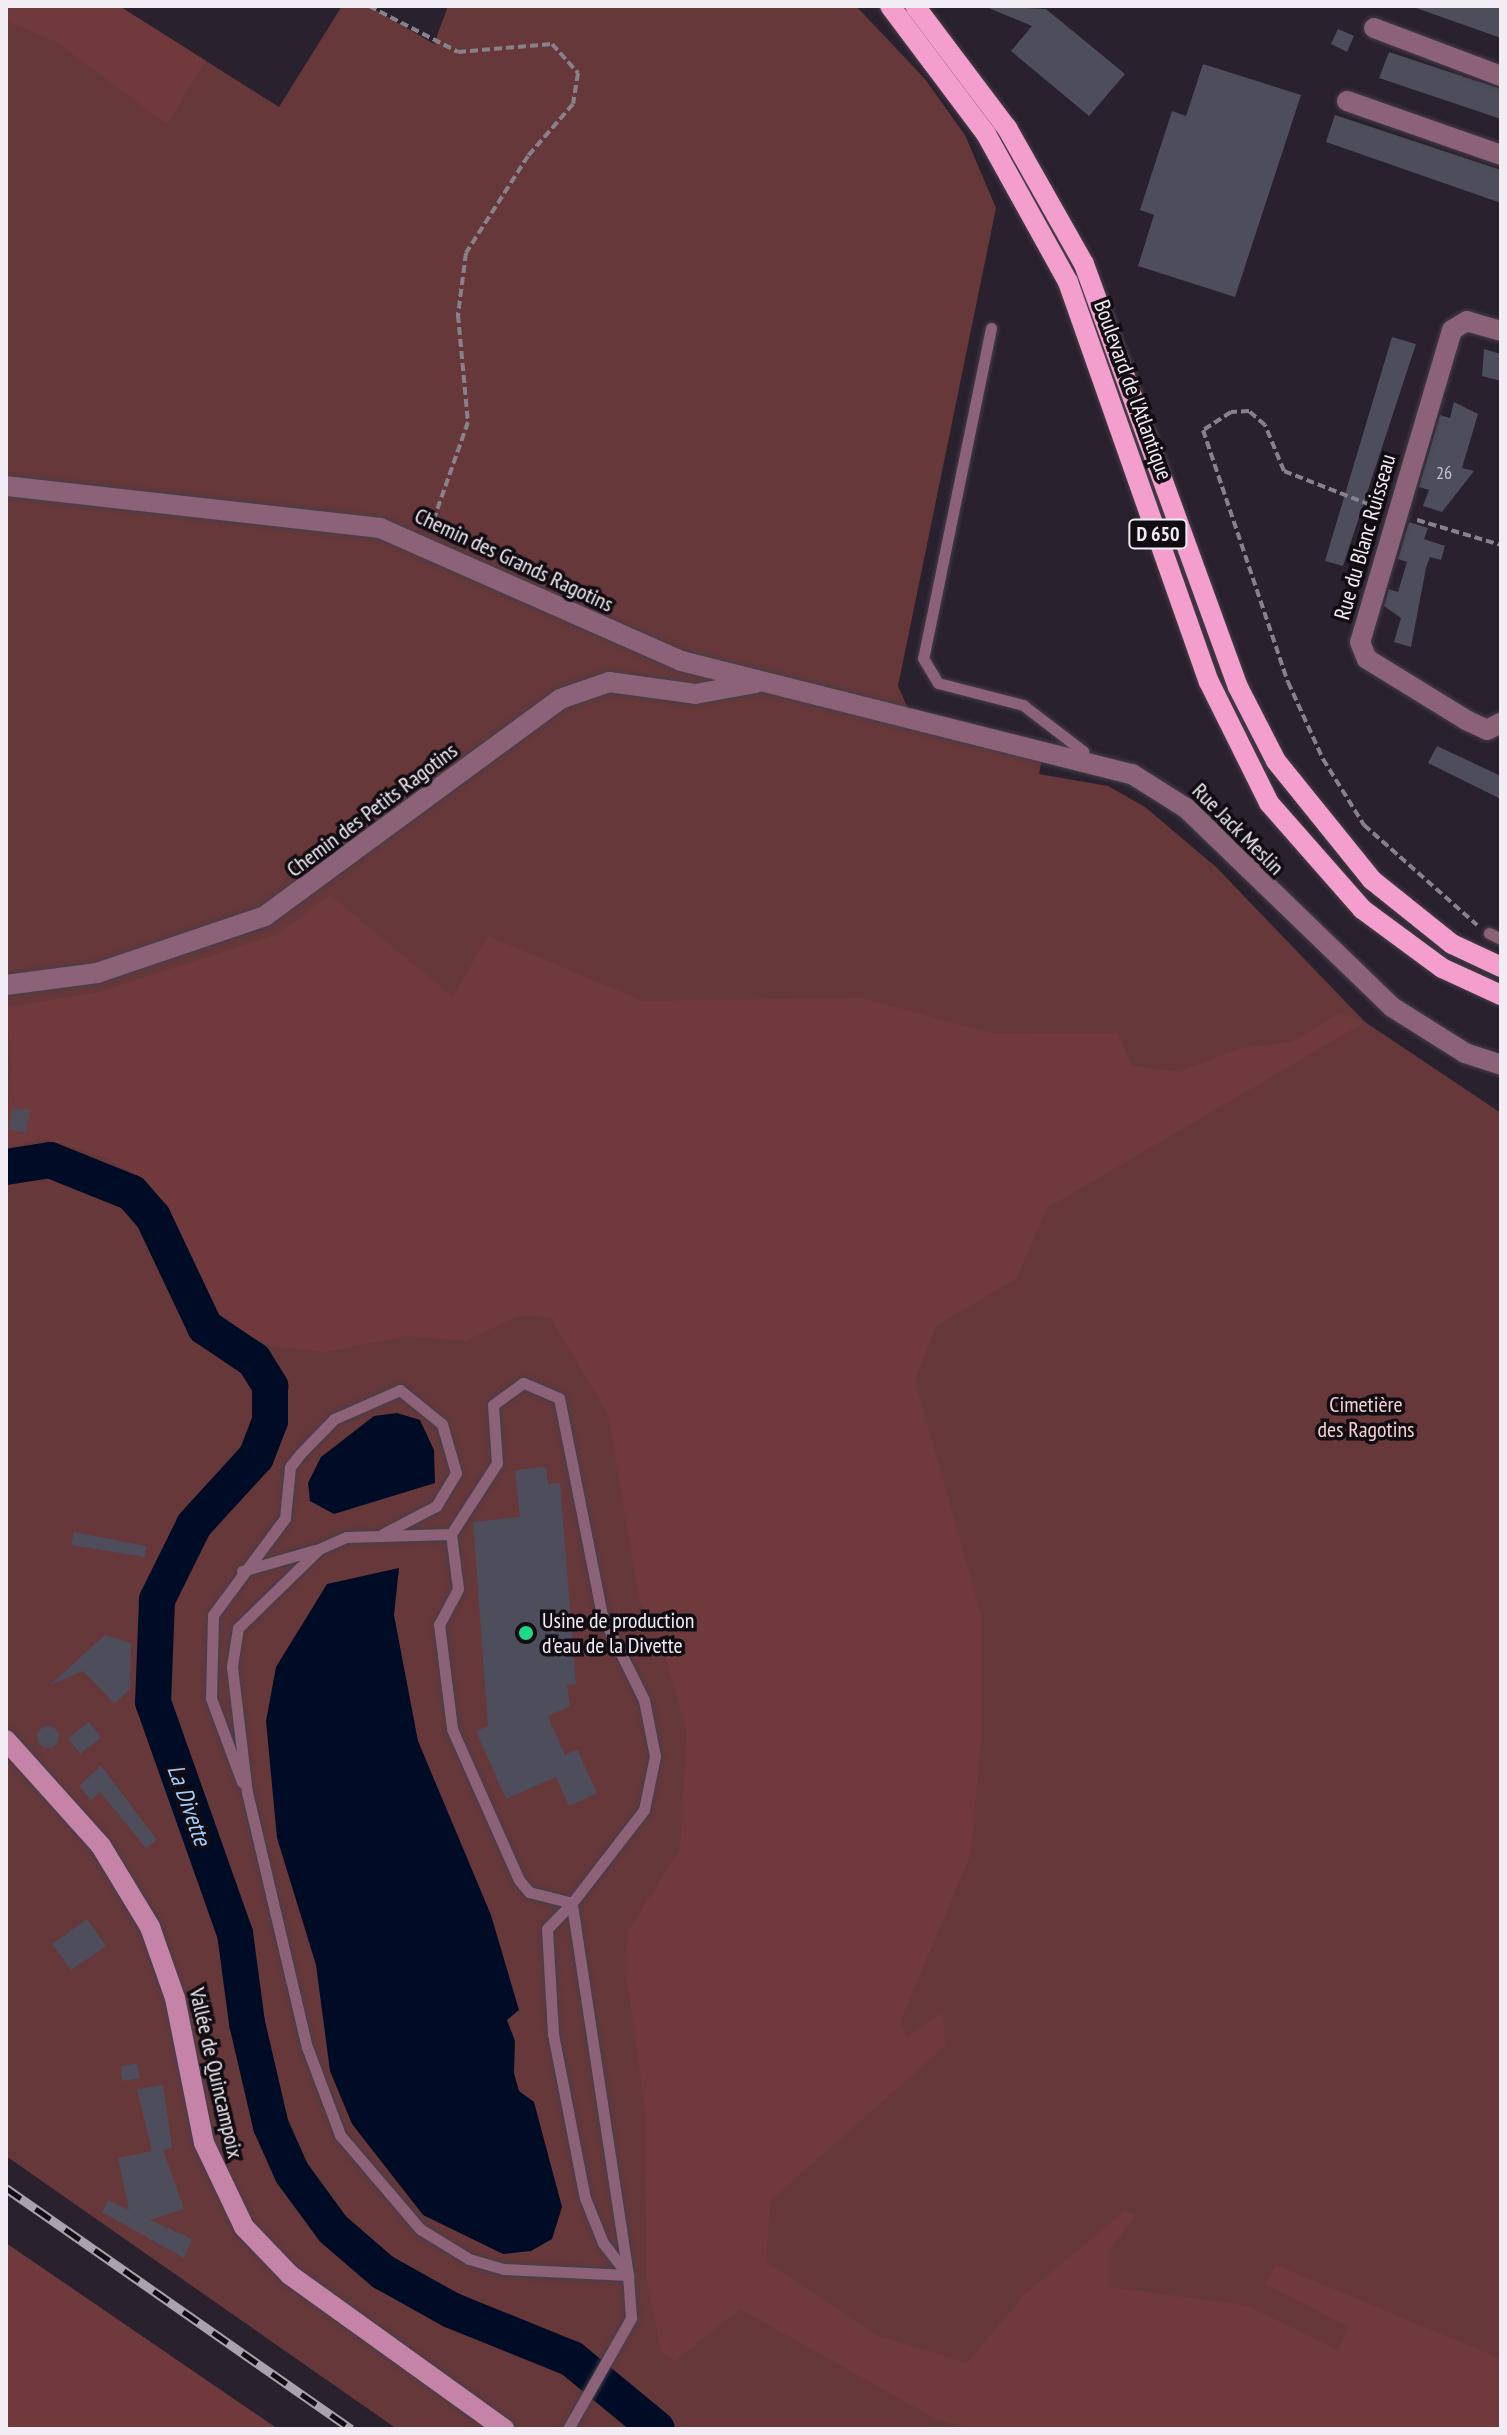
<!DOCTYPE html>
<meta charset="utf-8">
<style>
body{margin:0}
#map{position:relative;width:1507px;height:2435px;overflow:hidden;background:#29212d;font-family:"PT Sans Narrow",sans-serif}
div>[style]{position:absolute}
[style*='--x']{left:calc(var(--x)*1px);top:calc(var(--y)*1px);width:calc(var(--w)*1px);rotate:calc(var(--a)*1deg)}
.green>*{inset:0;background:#67383a}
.forest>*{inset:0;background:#703a3d}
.water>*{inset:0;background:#000c25}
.river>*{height:36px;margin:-18px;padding:0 18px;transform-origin:18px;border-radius:18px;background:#000c25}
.building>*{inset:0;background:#4d4d5c}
.round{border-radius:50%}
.path>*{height:4px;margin-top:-2px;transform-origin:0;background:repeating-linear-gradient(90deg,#87818b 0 8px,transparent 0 12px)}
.roads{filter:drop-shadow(0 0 2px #453e49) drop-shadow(0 0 2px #453e49)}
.service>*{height:11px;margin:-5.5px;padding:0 5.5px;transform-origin:5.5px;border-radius:5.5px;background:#8b6277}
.minor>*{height:20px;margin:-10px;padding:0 10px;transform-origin:10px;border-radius:10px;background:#8b6277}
.secondary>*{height:20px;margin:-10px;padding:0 10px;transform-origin:10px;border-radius:10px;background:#c584a7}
.primary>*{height:20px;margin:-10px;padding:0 10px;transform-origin:10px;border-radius:10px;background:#f39ecc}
.rail>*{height:9px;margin-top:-4.5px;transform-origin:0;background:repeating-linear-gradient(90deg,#100c11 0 18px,#aaa3ad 0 36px);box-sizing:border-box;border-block:2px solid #aaa3ad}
.dots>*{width:22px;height:22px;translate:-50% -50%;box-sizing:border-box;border:4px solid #100c11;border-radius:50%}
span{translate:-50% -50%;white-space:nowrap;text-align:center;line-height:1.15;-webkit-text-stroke:7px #100c11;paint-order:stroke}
.number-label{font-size:18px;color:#c9c5cf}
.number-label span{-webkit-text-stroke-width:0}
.shield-label span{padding:2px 6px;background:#100c11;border:2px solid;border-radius:6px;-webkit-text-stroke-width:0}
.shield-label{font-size:20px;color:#f2edf5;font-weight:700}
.street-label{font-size:22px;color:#f2edf5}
.park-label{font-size:22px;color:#f6d0d0}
.poi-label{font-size:22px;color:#f2edf5}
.left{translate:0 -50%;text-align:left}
.water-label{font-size:24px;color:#a0cdff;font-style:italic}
.frame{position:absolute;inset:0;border:8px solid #f2edf5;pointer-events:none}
</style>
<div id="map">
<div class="green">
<div style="clip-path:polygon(6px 6px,119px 6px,279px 107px,342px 6px,369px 6px,434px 44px,448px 6px,856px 6px,925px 79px,965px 135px,996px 208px,898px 686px,910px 713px,1045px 743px,1039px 774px,1108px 786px,1145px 807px,1216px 867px,1365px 1022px,1501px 1113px,1501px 2429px,397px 2429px,6px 2156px)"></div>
</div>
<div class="forest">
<div style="clip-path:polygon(6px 6px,119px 6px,206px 61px,167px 124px,56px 42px,6px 21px)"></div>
<div style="clip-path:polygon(330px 895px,453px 997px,488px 936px,643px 1001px,861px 998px,995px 1034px,1118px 1033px,1132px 1066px,1179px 1072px,1238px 1049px,1292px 1042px,1340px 1013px,1365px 1022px,1047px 1208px,1016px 1279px,937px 1325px,915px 1380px,981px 1615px,981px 1739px,970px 1856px,900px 2022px,906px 2037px,943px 2012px,945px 2046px,770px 2201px,766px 2262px,876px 2335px,967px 2363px,1026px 2293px,1125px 2211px,1135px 2215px,1110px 2250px,1109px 2287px,1245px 2305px,1338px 2350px,1349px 2327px,1265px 2284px,1276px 2265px,1501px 2359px,1501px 2429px,969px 2429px,938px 2420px,740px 2309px,675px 2361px,661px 2351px,647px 2277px,645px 2109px,626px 1972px,628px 1931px,680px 1850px,687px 1732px,661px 1641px,640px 1602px,609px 1416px,550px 1317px,518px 1316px,465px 1341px,407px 1336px,324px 1352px,271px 1346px,215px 1320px,150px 1187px,109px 1159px,47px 1139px,6px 1146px,12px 1067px,6px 1008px,99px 992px,279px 934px)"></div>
<div style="clip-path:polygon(6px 2243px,278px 2429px,6px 2429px)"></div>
</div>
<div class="water">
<div style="clip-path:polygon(397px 1413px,420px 1420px,434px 1450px,435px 1483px,334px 1514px,310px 1501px,308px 1483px,321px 1457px,374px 1416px)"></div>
<div style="clip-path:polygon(399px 1568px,394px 1615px,418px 1741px,491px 1915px,519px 2010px,507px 2020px,515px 2041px,514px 2073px,519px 2091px,534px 2102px,562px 2207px,552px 2239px,531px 2251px,503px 2254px,423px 2215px,352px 2124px,330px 2071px,316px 1965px,277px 1838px,266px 1721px,276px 1667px,327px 1584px)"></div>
</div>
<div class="river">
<div style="--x:6;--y:1167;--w:45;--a:-9"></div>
<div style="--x:50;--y:1160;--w:88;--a:21.9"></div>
<div style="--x:132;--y:1193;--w:32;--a:49"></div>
<div style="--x:153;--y:1217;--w:122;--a:64.7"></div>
<div style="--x:205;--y:1327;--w:59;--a:34"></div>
<div style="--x:254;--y:1360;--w:31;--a:58"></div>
<div style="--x:270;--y:1386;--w:35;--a:90"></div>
<div style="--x:270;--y:1421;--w:39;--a:111"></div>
<div style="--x:256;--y:1457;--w:92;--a:132.4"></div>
<div style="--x:194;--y:1525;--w:84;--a:116.3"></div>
<div style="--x:157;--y:1600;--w:102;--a:92.2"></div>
<div style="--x:153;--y:1702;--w:245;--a:70.5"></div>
<div style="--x:235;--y:1933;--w:91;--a:82.4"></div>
<div style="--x:247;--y:2023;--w:106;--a:76.9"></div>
<div style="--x:271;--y:2126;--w:51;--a:65.9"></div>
<div style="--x:292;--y:2173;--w:69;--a:53.8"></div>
<div style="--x:333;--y:2229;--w:66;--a:40.7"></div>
<div style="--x:383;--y:2272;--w:78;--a:29.2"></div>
<div style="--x:451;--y:2310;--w:131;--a:22"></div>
<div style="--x:572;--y:2359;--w:110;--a:39.5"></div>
</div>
<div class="building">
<div style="clip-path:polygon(984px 6px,1046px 9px,1125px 74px,1089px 116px,1011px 51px,1032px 26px)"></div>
<div style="clip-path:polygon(1417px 6px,1501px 6px,1501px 38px,1416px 8px)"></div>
<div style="clip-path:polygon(1338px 29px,1354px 36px,1347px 52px,1331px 44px)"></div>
<div style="clip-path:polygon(1389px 52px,1501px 89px,1501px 119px,1379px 78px)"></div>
<div style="clip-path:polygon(1203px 64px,1301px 95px,1235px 297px,1138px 266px,1154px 215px,1140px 210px,1172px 111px,1186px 116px)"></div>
<div style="clip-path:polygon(1335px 115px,1501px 170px,1501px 203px,1326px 142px)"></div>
<div style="clip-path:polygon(1392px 337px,1416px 344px,1343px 566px,1325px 561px)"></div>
<div style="clip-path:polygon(1484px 349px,1501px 354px,1501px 381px,1482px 376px)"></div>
<div style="clip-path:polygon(1454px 402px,1478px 414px,1462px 468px,1474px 471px,1442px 512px,1423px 506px,1429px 490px,1419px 487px,1440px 415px,1450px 418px)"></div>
<div style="clip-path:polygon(1409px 522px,1428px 528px,1424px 539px,1445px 546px,1441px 560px,1430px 557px,1426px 568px,1411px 647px,1394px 642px,1401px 618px,1384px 606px,1389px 589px,1398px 592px,1407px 562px,1398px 559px)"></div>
<div style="clip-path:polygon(1437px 746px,1501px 776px,1501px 799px,1428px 763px)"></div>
<div style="clip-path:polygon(13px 1108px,30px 1110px,26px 1133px,9px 1129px)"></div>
<div style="clip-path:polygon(546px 1467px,548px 1484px,560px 1483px,576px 1684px,567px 1685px,570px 1706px,548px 1716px,565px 1755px,577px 1749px,597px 1793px,569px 1806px,556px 1777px,506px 1799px,476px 1731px,488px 1726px,473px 1522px,520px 1517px,515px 1470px)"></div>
<div style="clip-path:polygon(74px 1532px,146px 1546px,145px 1557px,71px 1545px)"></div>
<div style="clip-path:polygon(105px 1635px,131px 1643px,130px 1690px,114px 1703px,83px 1671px,50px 1685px)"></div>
<div style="clip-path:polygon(89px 1722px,101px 1738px,80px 1754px,68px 1738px)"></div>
<div class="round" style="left:37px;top:1726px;width:22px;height:22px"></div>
<div style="clip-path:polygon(101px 1766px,157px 1840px,146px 1848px,100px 1792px,91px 1800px,79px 1786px)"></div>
<div style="clip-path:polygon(87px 1919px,106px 1946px,71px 1970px,52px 1944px)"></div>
<div style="clip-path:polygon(137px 2063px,140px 2078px,123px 2081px,120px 2067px)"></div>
<div style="clip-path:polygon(163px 2085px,172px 2148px,163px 2150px,184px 2209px,150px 2220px,192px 2239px,184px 2258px,102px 2212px,108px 2200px,129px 2210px,118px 2158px,152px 2151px,137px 2089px)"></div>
</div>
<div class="path">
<div style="--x:369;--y:6;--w:100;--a:27.3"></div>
<div style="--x:458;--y:52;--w:94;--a:-4.9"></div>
<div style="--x:552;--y:44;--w:39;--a:48"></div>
<div style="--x:578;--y:73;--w:31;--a:99"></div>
<div style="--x:573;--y:104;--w:69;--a:130.9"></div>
<div style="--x:528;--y:156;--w:115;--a:122.6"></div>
<div style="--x:466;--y:253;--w:63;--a:97.4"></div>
<div style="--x:458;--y:315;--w:107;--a:84.7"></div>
<div style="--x:468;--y:422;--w:114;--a:109.4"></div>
<div style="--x:1381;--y:509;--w:104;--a:-158.6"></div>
<div style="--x:1284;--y:471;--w:50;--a:-112.4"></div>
<div style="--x:1265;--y:425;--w:21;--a:-139"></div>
<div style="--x:1249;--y:411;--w:18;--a:177"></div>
<div style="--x:1231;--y:412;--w:33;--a:147"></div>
<div style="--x:1203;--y:430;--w:266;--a:71.4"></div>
<div style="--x:1288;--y:682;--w:85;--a:65.6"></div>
<div style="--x:1323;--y:759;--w:78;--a:58.2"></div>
<div style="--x:1364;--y:825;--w:151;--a:41.5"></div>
<div style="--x:1417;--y:520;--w:88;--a:16.6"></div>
</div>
<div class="roads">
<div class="service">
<div style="--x:991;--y:328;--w:337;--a:101.6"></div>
<div style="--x:923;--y:658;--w:29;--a:59"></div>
<div style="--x:938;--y:683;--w:88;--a:14.5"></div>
<div style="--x:1023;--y:705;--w:76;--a:37.5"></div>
<div style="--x:1083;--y:751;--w:9;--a:103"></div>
<div style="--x:1489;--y:933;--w:13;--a:27"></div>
<div style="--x:451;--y:1534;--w:105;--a:178.4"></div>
<div style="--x:346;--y:1537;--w:30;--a:156"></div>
<div style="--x:319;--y:1549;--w:113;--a:135.7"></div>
<div style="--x:238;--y:1628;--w:39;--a:99"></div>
<div style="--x:232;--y:1667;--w:126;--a:83.2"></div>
<div style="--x:247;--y:1792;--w:262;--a:76.8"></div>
<div style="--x:307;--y:2047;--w:94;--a:69.4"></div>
<div style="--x:340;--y:2135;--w:123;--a:49.6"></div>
<div style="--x:420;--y:2229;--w:57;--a:31.5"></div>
<div style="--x:469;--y:2259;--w:36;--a:16"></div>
<div style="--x:504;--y:2269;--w:124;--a:2.8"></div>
<div style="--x:242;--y:1571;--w:76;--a:-16"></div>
<div style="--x:242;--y:1782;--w:90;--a:-110.3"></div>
<div style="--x:211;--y:1698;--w:83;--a:-88.6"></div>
<div style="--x:213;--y:1615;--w:121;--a:-53.4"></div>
<div style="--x:285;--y:1518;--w:51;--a:-84.4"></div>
<div style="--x:290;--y:1467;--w:16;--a:-52"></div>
<div style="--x:300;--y:1454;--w:49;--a:-45.8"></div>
<div style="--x:334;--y:1419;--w:72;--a:-23.7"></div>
<div style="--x:400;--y:1390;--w:54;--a:39"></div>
<div style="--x:442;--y:1424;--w:51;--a:74.1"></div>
<div style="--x:456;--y:1473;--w:39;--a:121"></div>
<div style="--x:436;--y:1506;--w:60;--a:152.2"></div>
<div style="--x:568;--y:2429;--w:128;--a:-60.4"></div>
<div style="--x:631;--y:2318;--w:43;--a:-94"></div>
<div style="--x:628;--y:2275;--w:376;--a:-98.6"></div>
<div style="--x:572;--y:1903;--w:118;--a:-52.3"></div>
<div style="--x:644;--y:1810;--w:55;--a:-78.5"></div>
<div style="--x:655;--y:1756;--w:57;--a:-101.1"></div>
<div style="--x:644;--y:1700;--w:95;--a:-116.3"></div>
<div style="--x:602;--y:1615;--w:221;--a:-101.2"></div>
<div style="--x:559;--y:1398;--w:39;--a:-157"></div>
<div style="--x:523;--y:1383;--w:37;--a:144"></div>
<div style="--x:493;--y:1405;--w:58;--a:86.1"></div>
<div style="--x:497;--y:1463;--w:85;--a:122.9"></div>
<div style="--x:451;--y:1534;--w:55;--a:82.7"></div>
<div style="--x:458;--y:1589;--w:40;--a:118"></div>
<div style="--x:439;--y:1624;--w:106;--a:82.9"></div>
<div style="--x:452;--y:1729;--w:165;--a:66.1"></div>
<div style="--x:519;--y:1880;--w:16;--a:50"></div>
<div style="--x:529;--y:1892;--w:44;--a:14.3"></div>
<div style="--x:572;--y:1903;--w:36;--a:134"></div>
<div style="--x:547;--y:1929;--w:105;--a:86.7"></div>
<div style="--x:553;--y:2034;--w:167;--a:79"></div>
<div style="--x:585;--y:2198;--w:48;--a:68.2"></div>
<div style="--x:603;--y:2243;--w:41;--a:52"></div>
</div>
<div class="minor">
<div style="--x:1374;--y:28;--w:136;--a:20.7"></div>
<div style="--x:1347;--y:101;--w:163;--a:19.3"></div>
<div style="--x:1501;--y:331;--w:35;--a:-164"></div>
<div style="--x:1467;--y:321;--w:17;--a:149"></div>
<div style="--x:1452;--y:330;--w:325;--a:106.4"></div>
<div style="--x:1360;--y:642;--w:18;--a:68"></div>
<div style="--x:1367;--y:659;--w:116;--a:31.6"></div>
<div style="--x:1466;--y:720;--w:23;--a:25"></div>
<div style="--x:1487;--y:730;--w:16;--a:-27"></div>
<div style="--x:6;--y:486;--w:376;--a:6.4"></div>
<div style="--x:380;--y:528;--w:329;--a:23.8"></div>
<div style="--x:681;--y:661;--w:465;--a:14.1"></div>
<div style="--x:1132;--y:774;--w:64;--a:32.2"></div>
<div style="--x:1186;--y:808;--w:286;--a:44"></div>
<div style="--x:1392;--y:1007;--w:86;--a:32.2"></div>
<div style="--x:1465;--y:1053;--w:38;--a:18"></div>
<div style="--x:6;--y:985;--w:92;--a:-7.5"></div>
<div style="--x:97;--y:973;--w:177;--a:-18.7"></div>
<div style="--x:265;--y:916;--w:366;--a:-36.3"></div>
<div style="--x:560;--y:699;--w:52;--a:-19.1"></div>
<div style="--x:609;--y:682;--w:87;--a:7.9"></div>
<div style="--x:695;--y:694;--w:62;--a:-10.2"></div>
</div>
<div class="secondary">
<div style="--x:6;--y:1740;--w:142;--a:48.1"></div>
<div style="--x:101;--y:1846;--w:95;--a:58.8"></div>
<div style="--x:150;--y:1927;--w:75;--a:70.6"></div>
<div style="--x:175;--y:1998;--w:148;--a:78.7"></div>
<div style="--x:204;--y:2143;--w:93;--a:64.5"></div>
<div style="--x:244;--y:2227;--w:66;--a:46.2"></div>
<div style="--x:290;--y:2275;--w:264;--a:35.7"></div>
</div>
<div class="primary">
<div style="--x:890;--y:6;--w:160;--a:53.1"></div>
<div style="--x:986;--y:134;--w:169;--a:61"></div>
<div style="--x:1068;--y:282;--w:424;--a:70.6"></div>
<div style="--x:1209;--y:682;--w:135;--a:63.6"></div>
<div style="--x:1269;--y:803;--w:141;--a:48.7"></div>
<div style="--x:1362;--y:909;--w:99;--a:36.4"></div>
<div style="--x:1442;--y:968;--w:65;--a:24.6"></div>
<div style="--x:915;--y:6;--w:153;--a:53"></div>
<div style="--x:1007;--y:128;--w:156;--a:60.5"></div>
<div style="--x:1084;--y:264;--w:450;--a:70"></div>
<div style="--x:1238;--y:687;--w:83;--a:62.8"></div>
<div style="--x:1276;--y:761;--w:153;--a:51.1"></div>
<div style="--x:1372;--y:880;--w:102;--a:38.7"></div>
<div style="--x:1452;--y:944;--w:54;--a:25.1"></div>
</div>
</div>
<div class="rail">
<div style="--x:6;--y:2188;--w:421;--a:34.9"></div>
</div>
<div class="dots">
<div style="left:526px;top:1633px;background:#1bd988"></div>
</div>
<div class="number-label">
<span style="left:1444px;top:473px">26</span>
</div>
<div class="shield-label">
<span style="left:1158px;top:534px">D 650</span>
</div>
<div class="street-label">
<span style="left:1133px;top:390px;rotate:70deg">Boulevard de l'Atlantique</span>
<span style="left:1365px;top:537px;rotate:-74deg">Rue du Blanc Ruisseau</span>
<span style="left:514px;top:560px;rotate:25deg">Chemin des Grands Ragotins</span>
<span style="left:372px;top:810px;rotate:-37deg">Chemin des Petits Ragotins</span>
<span style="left:1238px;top:829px;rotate:45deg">Rue Jack Meslin</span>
<span style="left:216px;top:2073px;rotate:77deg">Vallée de Quincampoix</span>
</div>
<div class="park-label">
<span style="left:1366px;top:1417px">Cimetière<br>des Ragotins</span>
</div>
<div class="poi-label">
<span class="left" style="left:542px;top:1633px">Usine de production<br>d'eau de la Divette</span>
</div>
<div class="water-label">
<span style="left:189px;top:1805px;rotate:70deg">La Divette</span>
</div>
<div class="frame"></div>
</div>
